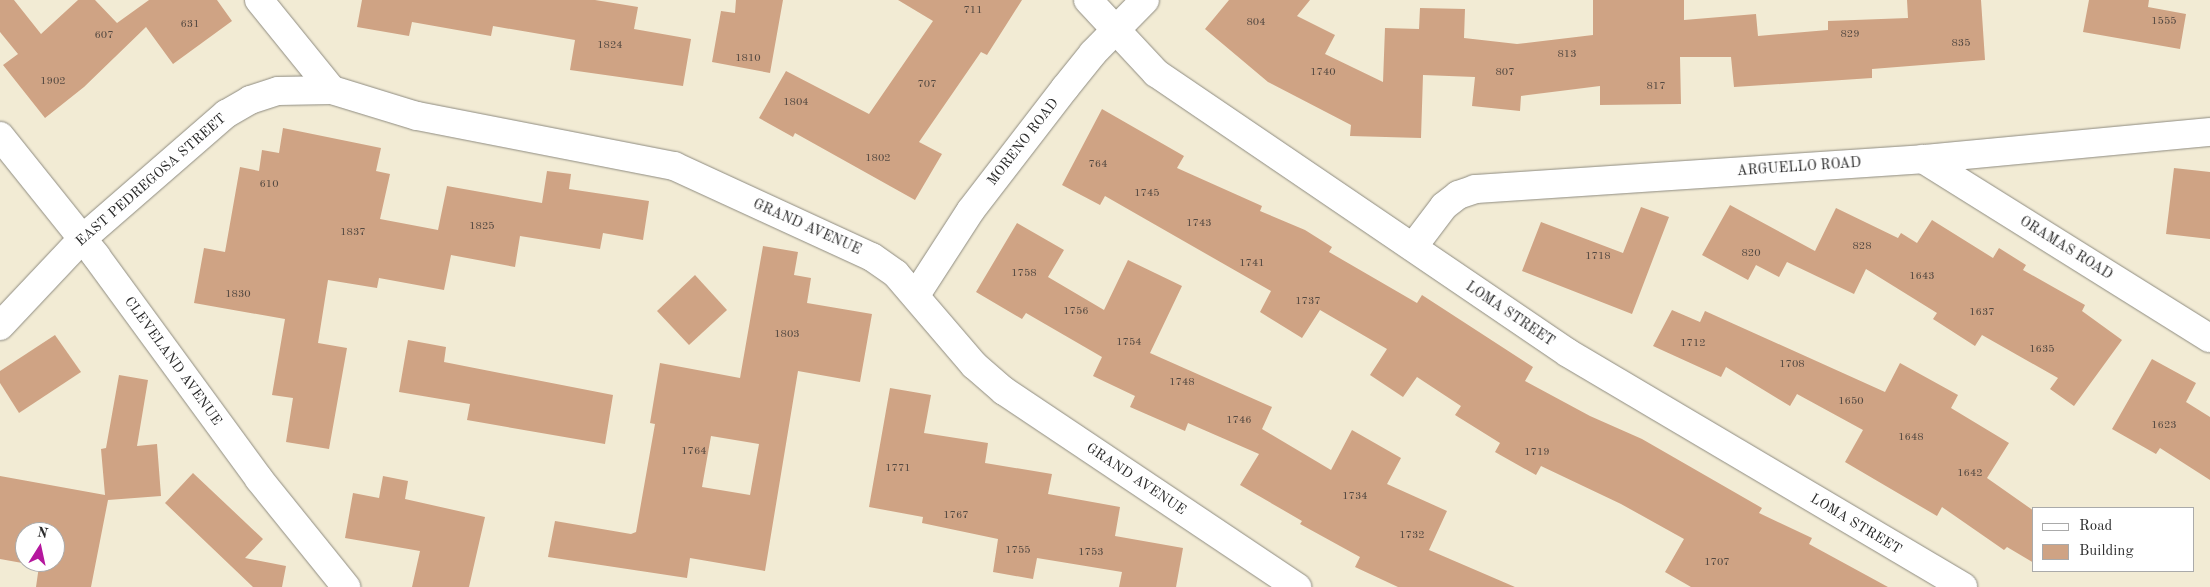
<!DOCTYPE html>
<style>
body{margin:0}
#map{position:relative;width:2210px;height:587px;overflow:hidden;background:#f2ebd4;font-family:"Old Standard TT",serif}
div>[style]{position:absolute}
[style*='--x']{left:calc(var(--x)*1px);top:calc(var(--y)*1px);width:calc(var(--w)*1px);rotate:calc(var(--a)*1deg)}
.building>*{inset:0;background:#cfa384}
.roads{filter:drop-shadow(0 0 1px #8e8b80) drop-shadow(0 0 1px #8e8b80)}
.minor>*{height:28px;margin:-14px;padding:0 14px;transform-origin:14px;border-radius:14px;background:#fff}
span{translate:-50% -50%;white-space:nowrap;text-align:center;line-height:1.15;-webkit-text-stroke:4.5px #fff;paint-order:stroke}
.number-label{font-size:11px;color:#544941}
.number-label span{-webkit-text-stroke-width:0}
.street-label{font-size:14px;color:#2b2b2b}
.legend{position:absolute;left:2032px;top:507px;width:162px;height:65px;box-sizing:border-box;background:#fff;border:1px solid #aaa;margin:0;padding:6px 9px;list-style:none;font-size:15px;color:#2b2b2b}
.legend li{display:flex;align-items:center;gap:10px;height:25px}
.legend b{width:25px;border:1px solid #aaa}
.north{position:absolute;left:15px;top:522px;width:50px;height:50px;box-sizing:border-box;background:#fff;border:1px solid #aaa;border-radius:50%;rotate:10deg;font-size:14px;font-weight:700;line-height:20px;text-align:center;color:#2b2b2b}
.north::after{content:'';display:block;margin:auto;width:18px;height:22px;background:#b5179e;clip-path:polygon(50% 0,100% 100%,50% 72%,0 100%)}
</style>
<div id="map">
<div class="building">
<div style="clip-path:polygon(0 0,14px 0,41px 34px,78px 0,95px 0,117px 23px,149px 0,217px 0,232px 21px,173px 64px,146px 27px,84px 87px,45px 118px,3px 65px,18px 54px,0 32px)"></div>
<div style="clip-path:polygon(362px 0,595px 0,638px 7px,634px 29px,691px 39px,683px 86px,570px 70px,575px 40px,493px 26px,491px 36px,412px 22px,409px 36px,357px 27px)"></div>
<div style="clip-path:polygon(736px 0,783px 0,770px 73px,712px 62px,721px 11px,735px 13px)"></div>
<div style="clip-path:polygon(898px 0,1022px 0,987px 55px,981px 52px,919px 142px,942px 154px,915px 200px,795px 133px,793px 137px,759px 118px,786px 71px,869px 114px,933px 21px)"></div>
<div style="clip-path:polygon(1229px 0,1310px 0,1297px 16px,1335px 35px,1325px 54px,1383px 82px,1385px 28px,1419px 29px,1420px 8px,1465px 9px,1464px 38px,1517px 44px,1593px 35px,1593px 0,1684px 0,1684px 20px,1756px 14px,1758px 36px,1828px 30px,1828px 21px,1908px 18px,1907px 0,1981px 0,1985px 60px,1872px 69px,1872px 78px,1734px 87px,1731px 57px,1680px 57px,1681px 104px,1600px 105px,1600px 86px,1521px 96px,1520px 111px,1472px 106px,1475px 77px,1423px 75px,1421px 138px,1350px 136px,1351px 125px,1268px 82px,1205px 29px)"></div>
<div style="clip-path:polygon(2089px 0,2149px 0,2148px 7px,2186px 14px,2180px 49px,2083px 32px)"></div>
<div style="clip-path:polygon(1102px 109px,1184px 156px,1177px 168px,1262px 206px,1260px 211px,1305px 230px,1332px 247px,1329px 252px,1417px 303px,1422px 295px,1533px 367px,1525px 381px,1590px 416px,1642px 439px,1762px 508px,1759px 513px,1812px 538px,1809px 544px,1888px 587px,1691px 587px,1665px 572px,1684px 539px,1621px 504px,1541px 466px,1536px 475px,1495px 452px,1500px 443px,1455px 415px,1461px 406px,1417px 377px,1403px 397px,1370px 375px,1387px 349px,1320px 310px,1302px 338px,1260px 312px,1271px 291px,1105px 196px,1100px 205px,1062px 185px)"></div>
<div style="clip-path:polygon(283px 128px,381px 148px,376px 171px,390px 174px,380px 219px,438px 230px,447px 186px,542px 203px,547px 171px,571px 174px,569px 189px,649px 201px,643px 240px,603px 233px,600px 249px,520px 236px,515px 267px,451px 255px,444px 290px,379px 278px,377px 288px,328px 280px,318px 343px,347px 348px,329px 449px,286px 442px,293px 398px,272px 395px,285px 319px,194px 303px,204px 248px,225px 252px,240px 167px,259px 171px,262px 150px,279px 153px)"></div>
<div style="clip-path:polygon(2174px 168px,2210px 172px,2210px 239px,2166px 234px)"></div>
<div style="clip-path:polygon(1730px 205px,1815px 251px,1836px 208px,1898px 238px,1901px 233px,1917px 243px,1932px 220px,1993px 258px,1999px 248px,2026px 265px,2023px 270px,2085px 305px,2082px 311px,2122px 340px,2074px 406px,2050px 389px,2058px 378px,1982px 335px,1975px 346px,1933px 319px,1937px 313px,1866px 269px,1854px 294px,1787px 262px,1779px 277px,1756px 265px,1748px 280px,1702px 255px)"></div>
<div style="clip-path:polygon(1641px 207px,1669px 217px,1632px 314px,1522px 271px,1541px 222px,1623px 253px)"></div>
<div style="clip-path:polygon(1017px 223px,1064px 250px,1048px 277px,1104px 310px,1128px 260px,1182px 286px,1150px 353px,1272px 407px,1262px 429px,1331px 470px,1352px 430px,1401px 458px,1387px 484px,1447px 511px,1429px 550px,1515px 587px,1398px 587px,1355px 567px,1360px 557px,1300px 524px,1302px 521px,1240px 485px,1259px 454px,1188px 423px,1185px 431px,1130px 407px,1135px 396px,1093px 376px,1102px 357px,1026px 313px,1022px 319px,976px 292px)"></div>
<div style="clip-path:polygon(evenodd,763px 246px,798px 252px,794px 275px,811px 278px,807px 303px,872px 314px,860px 382px,798px 371px,765px 571px,690px 558px,687px 578px,548px 557px,555px 521px,631px 534px,636px 532px,655px 424px,650px 423px,660px 363px,740px 378px,763px 246px,711px 436px,759px 444px,750px 495px,702px 487px,711px 436px)"></div>
<div style="clip-path:polygon(695px 275px,727px 310px,689px 345px,657px 311px)"></div>
<div style="clip-path:polygon(1672px 310px,1700px 322px,1705px 311px,1885px 392px,1900px 363px,1958px 395px,1951px 408px,2009px 443px,1987px 478px,2034px 511px,2034px 563px,2007px 547px,2004px 550px,1942px 507px,1937px 516px,1845px 462px,1863px 430px,1797px 394px,1790px 406px,1726px 367px,1721px 377px,1653px 346px)"></div>
<div style="clip-path:polygon(55px 335px,81px 372px,19px 413px,0 383px,0 371px)"></div>
<div style="clip-path:polygon(408px 340px,446px 347px,444px 362px,613px 395px,605px 444px,467px 420px,470px 404px,399px 392px)"></div>
<div style="clip-path:polygon(2152px 359px,2196px 383px,2186px 402px,2210px 417px,2210px 480px,2160px 448px,2156px 454px,2112px 429px)"></div>
<div style="clip-path:polygon(evenodd,119px 375px,148px 380px,137px 446px,157px 444px,161px 496px,108px 500px,91px 587px,36px 587px,39px 566px,0 559px,0 476px,105px 495px,101px 449px,106px 448px,119px 375px,25px 532px,55px 532px,55px 562px,25px 562px,25px 532px)"></div>
<div style="clip-path:polygon(890px 388px,931px 395px,924px 433px,988px 443px,985px 463px,1052px 474px,1048px 494px,1120px 507px,1115px 536px,1183px 548px,1176px 587px,1119px 587px,1122px 572px,1037px 558px,1033px 579px,993px 572px,998px 539px,922px 523px,923px 517px,869px 507px)"></div>
<div style="clip-path:polygon(193px 473px,263px 539px,245px 558px,286px 566px,282px 587px,253px 587px,165px 503px)"></div>
<div style="clip-path:polygon(383px 476px,408px 481px,405px 499px,485px 517px,469px 587px,412px 587px,420px 551px,345px 538px,353px 493px,379px 498px)"></div>
</div>
<div class="roads">
<div class="minor">
<div style="--x:259;--y:0;--w:116;--a:51"></div>
<div style="--x:332;--y:90;--w:89;--a:17"></div>
<div style="--x:417;--y:116;--w:262;--a:11"></div>
<div style="--x:674;--y:166;--w:218;--a:24.7"></div>
<div style="--x:872;--y:257;--w:29;--a:35"></div>
<div style="--x:896;--y:274;--w:120;--a:49.4"></div>
<div style="--x:974;--y:365;--w:40;--a:41"></div>
<div style="--x:1004;--y:391;--w:353;--a:33.8"></div>
<div style="--x:1088;--y:0;--w:100;--a:47"></div>
<div style="--x:1156;--y:73;--w:498;--a:34.2"></div>
<div style="--x:1568;--y:353;--w:459;--a:30.6"></div>
<div style="--x:0;--y:136;--w:154;--a:51.3"></div>
<div style="--x:96;--y:256;--w:276;--a:53.8"></div>
<div style="--x:259;--y:479;--w:139;--a:51.1"></div>
<div style="--x:1923;--y:159;--w:338;--a:32"></div>
<div style="--x:1413;--y:247;--w:51;--a:-52.9"></div>
<div style="--x:1444;--y:206;--w:18;--a:-38"></div>
<div style="--x:1458;--y:195;--w:18;--a:-19"></div>
<div style="--x:1475;--y:189;--w:449;--a:-3.8"></div>
<div style="--x:1923;--y:159;--w:288;--a:-5.4"></div>
<div style="--x:916;--y:295;--w:101;--a:-57.1"></div>
<div style="--x:971;--y:210;--w:154;--a:-52.4"></div>
<div style="--x:1065;--y:88;--w:45;--a:-51.3"></div>
<div style="--x:1093;--y:53;--w:74;--a:-45.5"></div>
<div style="--x:0;--y:326;--w:120;--a:-46.7"></div>
<div style="--x:82;--y:239;--w:191;--a:-41"></div>
<div style="--x:226;--y:114;--w:28;--a:-30"></div>
<div style="--x:250;--y:100;--w:29;--a:-18"></div>
<div style="--x:278;--y:91;--w:54;--a:-1.1"></div>
</div>
</div>
<div class="number-label">
<span style="left:973px;top:11px">711</span>
<span style="left:2164px;top:22px">1555</span>
<span style="left:1256px;top:23px">804</span>
<span style="left:190px;top:25px">631</span>
<span style="left:1850px;top:35px">829</span>
<span style="left:104px;top:36px">607</span>
<span style="left:1961px;top:44px">835</span>
<span style="left:610px;top:46px">1824</span>
<span style="left:1567px;top:55px">813</span>
<span style="left:748px;top:59px">1810</span>
<span style="left:1323px;top:73px">1740</span>
<span style="left:1505px;top:73px">807</span>
<span style="left:53px;top:82px">1902</span>
<span style="left:927px;top:85px">707</span>
<span style="left:1656px;top:87px">817</span>
<span style="left:796px;top:103px">1804</span>
<span style="left:878px;top:159px">1802</span>
<span style="left:1098px;top:165px">764</span>
<span style="left:269px;top:185px">610</span>
<span style="left:1147px;top:194px">1745</span>
<span style="left:1199px;top:224px">1743</span>
<span style="left:482px;top:227px">1825</span>
<span style="left:353px;top:233px">1837</span>
<span style="left:1862px;top:247px">828</span>
<span style="left:1751px;top:254px">820</span>
<span style="left:1598px;top:257px">1718</span>
<span style="left:1252px;top:264px">1741</span>
<span style="left:1024px;top:274px">1758</span>
<span style="left:1922px;top:277px">1643</span>
<span style="left:238px;top:295px">1830</span>
<span style="left:1308px;top:302px">1737</span>
<span style="left:1076px;top:312px">1756</span>
<span style="left:1982px;top:313px">1637</span>
<span style="left:787px;top:335px">1803</span>
<span style="left:1129px;top:343px">1754</span>
<span style="left:1693px;top:344px">1712</span>
<span style="left:2042px;top:350px">1635</span>
<span style="left:1792px;top:365px">1708</span>
<span style="left:1182px;top:383px">1748</span>
<span style="left:1851px;top:402px">1650</span>
<span style="left:1239px;top:421px">1746</span>
<span style="left:2164px;top:426px">1623</span>
<span style="left:1911px;top:438px">1648</span>
<span style="left:694px;top:452px">1764</span>
<span style="left:1537px;top:453px">1719</span>
<span style="left:898px;top:469px">1771</span>
<span style="left:1970px;top:474px">1642</span>
<span style="left:1355px;top:497px">1734</span>
<span style="left:956px;top:516px">1767</span>
<span style="left:1412px;top:536px">1732</span>
<span style="left:1018px;top:551px">1755</span>
<span style="left:1091px;top:553px">1753</span>
<span style="left:1717px;top:563px">1707</span>
</div>
<div class="street-label">
<span style="left:1023px;top:142px;rotate:-52deg">MORENO ROAD</span>
<span style="left:1799px;top:167px;rotate:-4deg">ARGUELLO ROAD</span>
<span style="left:151px;top:180px;rotate:-41deg">EAST PEDREGOSA STREET</span>
<span style="left:807px;top:227px;rotate:24deg">GRAND AVENUE</span>
<span style="left:2066px;top:248px;rotate:32deg">ORAMAS ROAD</span>
<span style="left:1510px;top:314px;rotate:34deg">LOMA STREET</span>
<span style="left:173px;top:361px;rotate:54deg">CLEVELAND AVENUE</span>
<span style="left:1136px;top:479px;rotate:34deg">GRAND AVENUE</span>
<span style="left:1856px;top:524px;rotate:31deg">LOMA STREET</span>
</div>
<ul class="legend">
<li><b style="height:6px;background:#fff"></b>Road</li>
<li><b style="height:14px;background:#cfa384"></b>Building</li>
</ul>
<div class="north">N</div>
</div>
